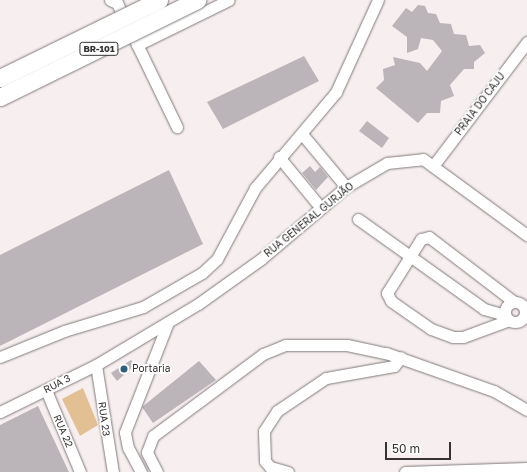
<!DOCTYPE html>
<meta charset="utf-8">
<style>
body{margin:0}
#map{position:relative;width:527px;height:472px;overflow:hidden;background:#f7efef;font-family:"Golos Text",sans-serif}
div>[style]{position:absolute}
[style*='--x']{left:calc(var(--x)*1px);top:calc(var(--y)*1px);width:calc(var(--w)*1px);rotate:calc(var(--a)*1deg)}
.green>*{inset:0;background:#e3bf94}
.building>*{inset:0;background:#bbb4b8}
.roads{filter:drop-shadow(0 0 1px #817a7a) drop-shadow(0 0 1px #817a7a)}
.minor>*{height:11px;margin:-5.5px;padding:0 5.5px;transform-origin:5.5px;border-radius:5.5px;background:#fff}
.minor>.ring{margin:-5.5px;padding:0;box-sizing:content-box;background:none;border:11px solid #fff;border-radius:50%}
.bridges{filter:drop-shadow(0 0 1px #817a7a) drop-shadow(0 0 1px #817a7a)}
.highway-bridge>*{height:17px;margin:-8.5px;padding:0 8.5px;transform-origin:8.5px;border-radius:8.5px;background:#fff}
.dots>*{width:11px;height:11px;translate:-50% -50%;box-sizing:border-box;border:2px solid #fefefe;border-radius:50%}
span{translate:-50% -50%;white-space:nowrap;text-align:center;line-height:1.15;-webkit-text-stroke:3.5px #fefefe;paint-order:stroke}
.shield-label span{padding:1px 3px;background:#fefefe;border:1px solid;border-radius:3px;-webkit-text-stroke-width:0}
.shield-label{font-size:9px;color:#363333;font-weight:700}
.street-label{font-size:10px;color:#363333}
.poi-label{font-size:10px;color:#363333}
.left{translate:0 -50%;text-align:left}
.scale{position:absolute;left:385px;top:442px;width:66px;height:18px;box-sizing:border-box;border:2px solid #363333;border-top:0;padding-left:5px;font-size:12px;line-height:14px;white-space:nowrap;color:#363333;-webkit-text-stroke:3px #fefefe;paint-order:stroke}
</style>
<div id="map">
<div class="green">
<div style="clip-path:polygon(83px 388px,98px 425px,80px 436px,62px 399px)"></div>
</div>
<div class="building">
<div style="clip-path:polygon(418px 5px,425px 6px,428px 13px,436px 14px,440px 23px,451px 24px,454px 34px,466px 35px,469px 46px,480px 45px,485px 53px,474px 62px,474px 69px,464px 69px,450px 85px,454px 96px,441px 101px,440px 113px,427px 113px,418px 123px,376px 88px,384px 80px,383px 69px,395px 65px,393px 57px,420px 63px,427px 71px,442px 51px,433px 40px,421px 38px,418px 49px,407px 53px,407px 37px,392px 26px,406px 8px,412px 12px)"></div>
<div style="clip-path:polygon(304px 56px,319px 81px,223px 129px,207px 102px)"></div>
<div style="clip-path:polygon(367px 121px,389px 138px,382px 148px,359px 131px)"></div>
<div style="clip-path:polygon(310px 166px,315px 172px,320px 167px,328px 177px,316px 190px,302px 173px)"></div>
<div style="clip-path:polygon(169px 170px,203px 244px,0 346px,0 255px)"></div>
<div style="clip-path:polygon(131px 360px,135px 365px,117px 381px,111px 373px)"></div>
<div style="clip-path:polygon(199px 361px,216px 380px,153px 423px,142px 407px)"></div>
<div style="clip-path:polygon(38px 406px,69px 472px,0 472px,0 425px)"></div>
</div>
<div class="roads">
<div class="minor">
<div style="--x:110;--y:0;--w:8;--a:23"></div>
<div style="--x:117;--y:3;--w:138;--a:64.2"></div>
<div style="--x:137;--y:45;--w:102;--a:-26.1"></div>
<div style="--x:302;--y:134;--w:69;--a:50.3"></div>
<div style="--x:279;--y:157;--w:66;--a:50.5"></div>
<div style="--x:433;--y:166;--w:156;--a:-52.8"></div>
<div style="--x:358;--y:219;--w:155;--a:35.5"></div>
<div style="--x:484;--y:309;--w:22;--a:16"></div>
<div class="ring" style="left:505px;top:302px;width:9px;height:9px"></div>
<div style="--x:509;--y:320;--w:49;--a:159.7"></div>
<div style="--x:463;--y:337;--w:10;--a:180"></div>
<div style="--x:453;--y:337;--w:23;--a:-160"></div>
<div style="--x:431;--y:329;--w:49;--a:-145"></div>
<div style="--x:391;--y:301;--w:9;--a:-117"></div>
<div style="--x:387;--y:293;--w:64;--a:-57.8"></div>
<div style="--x:421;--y:239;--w:8;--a:-14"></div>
<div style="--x:429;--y:237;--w:107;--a:37.4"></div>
<div style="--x:0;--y:357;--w:69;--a:-22.1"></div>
<div style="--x:64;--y:331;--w:83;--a:-16.9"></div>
<div style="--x:143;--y:307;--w:68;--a:-30"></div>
<div style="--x:202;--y:273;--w:21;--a:-43"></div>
<div style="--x:217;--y:259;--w:81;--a:-61.8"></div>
<div style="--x:255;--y:188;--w:126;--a:-49.8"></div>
<div style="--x:336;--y:92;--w:101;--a:-65.5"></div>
<div style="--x:96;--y:365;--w:108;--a:81"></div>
<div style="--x:46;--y:390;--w:89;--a:67.5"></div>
<div style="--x:0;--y:412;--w:107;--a:-26.1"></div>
<div style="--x:96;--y:365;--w:119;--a:-30.9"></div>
<div style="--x:198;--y:304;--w:77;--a:-35.5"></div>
<div style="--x:261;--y:259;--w:111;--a:-40.3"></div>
<div style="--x:346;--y:187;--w:48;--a:-30.3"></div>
<div style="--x:387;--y:163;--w:36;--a:-6"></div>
<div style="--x:423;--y:159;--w:129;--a:36.2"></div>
<div style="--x:141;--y:472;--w:27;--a:-118"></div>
<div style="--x:128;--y:448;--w:16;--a:-101"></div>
<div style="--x:125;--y:432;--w:118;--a:-68.6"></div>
<div style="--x:157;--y:472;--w:22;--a:-117"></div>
<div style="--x:147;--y:452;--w:17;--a:-69"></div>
<div style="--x:153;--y:436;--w:137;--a:-36.7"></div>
<div style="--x:263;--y:354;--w:24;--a:-22"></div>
<div style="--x:285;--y:345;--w:62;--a:0"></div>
<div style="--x:347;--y:345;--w:40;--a:12"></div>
<div style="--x:386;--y:353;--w:114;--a:19.4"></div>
<div style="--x:494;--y:391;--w:38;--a:30"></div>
<div style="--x:288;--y:472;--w:19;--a:-164"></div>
<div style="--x:270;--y:467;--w:8;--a:-130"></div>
<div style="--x:265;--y:461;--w:30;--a:-92"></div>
<div style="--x:264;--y:431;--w:24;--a:-57"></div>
<div style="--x:277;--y:411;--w:59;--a:-34"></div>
<div style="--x:326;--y:378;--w:69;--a:-10"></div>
<div style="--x:394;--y:366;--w:11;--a:-52"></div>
<div style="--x:405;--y:472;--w:122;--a:-1.9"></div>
</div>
</div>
<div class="bridges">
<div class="highway-bridge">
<div style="--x:0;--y:78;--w:177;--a:-26.1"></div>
<div style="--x:0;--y:97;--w:220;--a:-26.2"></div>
</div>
</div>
<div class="dots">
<div style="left:124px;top:369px;background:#2c5f7c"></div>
</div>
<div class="shield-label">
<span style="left:99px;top:49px">BR-101</span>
</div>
<div class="street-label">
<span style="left:480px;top:104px;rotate:-53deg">PRAIA DO CAJU</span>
<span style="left:309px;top:220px;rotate:-39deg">RUA GENERAL GURJÃO</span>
<span style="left:57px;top:384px;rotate:-27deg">RUA 3</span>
<span style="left:104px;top:419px;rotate:82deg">RUA 23</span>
<span style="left:63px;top:431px;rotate:67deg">RUA 22</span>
</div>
<div class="poi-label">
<span class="left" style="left:132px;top:369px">Portaria</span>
</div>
<div class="scale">50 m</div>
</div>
